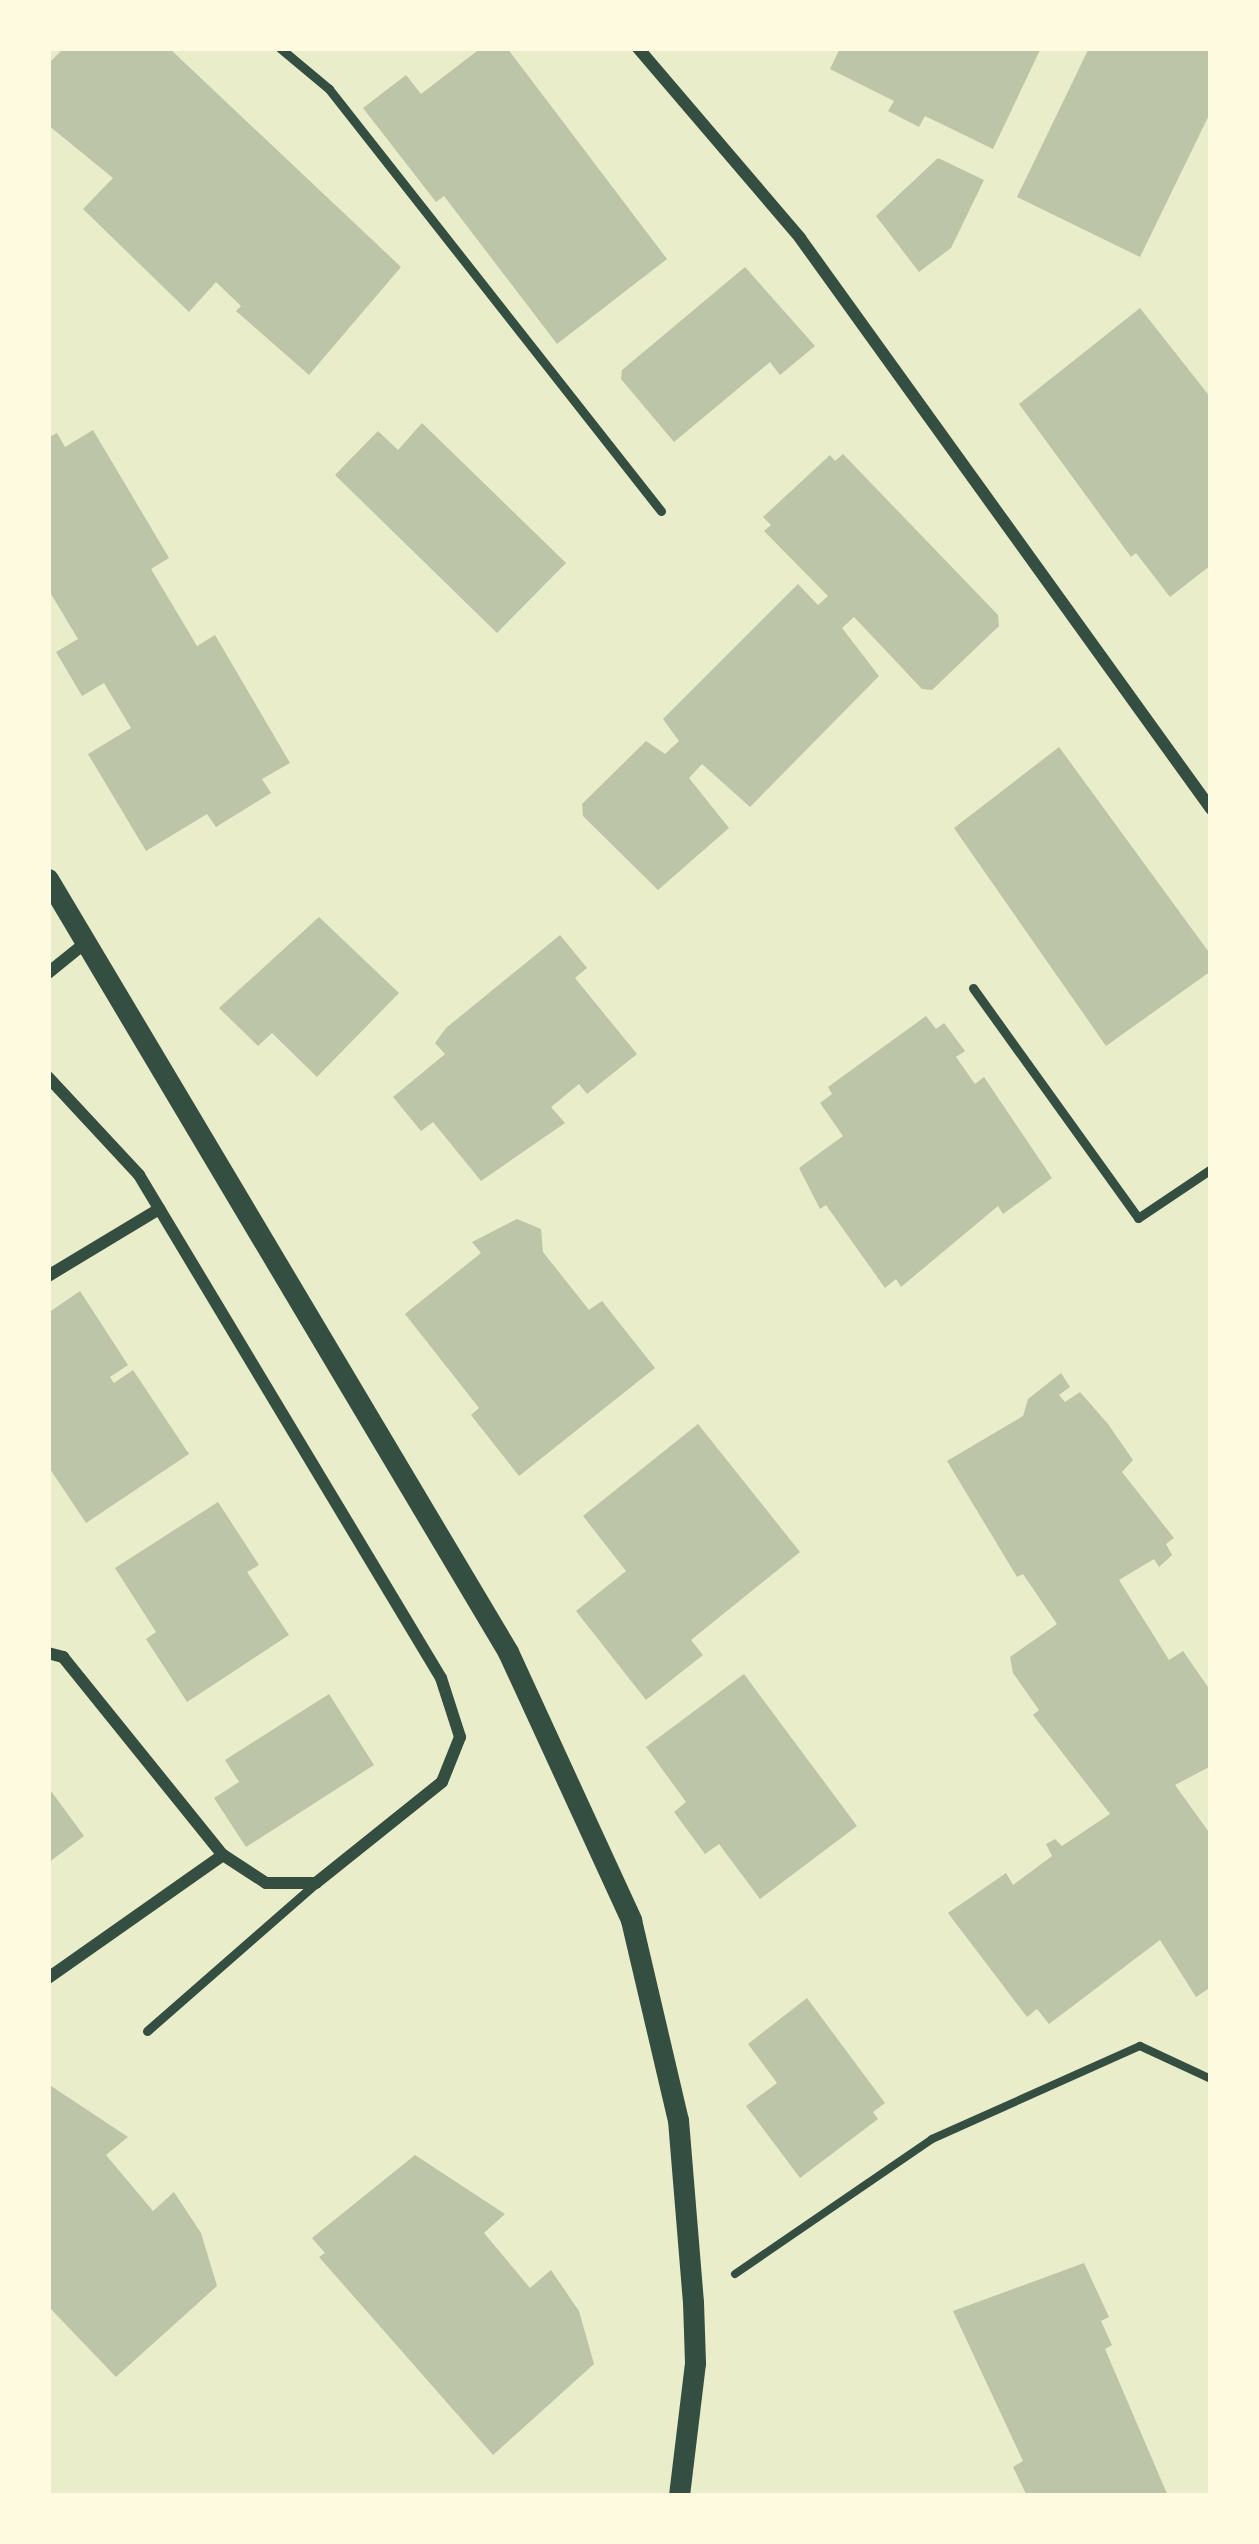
<!DOCTYPE html>
<style>
body{margin:0}
#map{position:relative;width:1259px;height:2544px;overflow:hidden;background:#e9edc9;font-family:"Open Sans",sans-serif}
div>[style]{position:absolute}
[style*='--x']{left:calc(var(--x)*1px);top:calc(var(--y)*1px);width:calc(var(--w)*1px);rotate:calc(var(--a)*1deg)}
.building>*{inset:0;background:#bcc5a7}
.path>*{height:8px;margin:-4px;padding:0 4px;transform-origin:4px;border-radius:4px;background:#344e41}
.service>*{height:9px;margin:-4.5px;padding:0 4.5px;transform-origin:4.5px;border-radius:4.5px;background:#344e41}
.minor>*{height:12px;margin:-6px;padding:0 6px;transform-origin:6px;border-radius:6px;background:#344e41}
.tertiary>*{height:21px;margin:-10.5px;padding:0 10.5px;transform-origin:10.5px;border-radius:10.5px;background:#344e41}
span{translate:-50% -50%;white-space:nowrap;text-align:center;line-height:1.15;-webkit-text-stroke:9px #fefae0;paint-order:stroke}
.frame{position:absolute;inset:0;border:51px solid #fefae0;pointer-events:none}
</style>
<div id="map">
<div class="building">
<div style="clip-path:polygon(64px 48px,169px 48px,401px 267px,309px 375px,236px 311px,241px 306px,216px 282px,189px 312px,83px 209px,113px 178px,48px 125px,48px 64px)"></div>
<div style="clip-path:polygon(481px 48px,507px 48px,667px 259px,557px 344px,444px 196px,436px 202px,363px 108px,406px 75px,421px 94px)"></div>
<div style="clip-path:polygon(840px 48px,1041px 48px,993px 149px,925px 116px,919px 127px,888px 111px,894px 101px,830px 69px)"></div>
<div style="clip-path:polygon(1089px 48px,1211px 48px,1211px 111px,1140px 257px,1017px 197px)"></div>
<div style="clip-path:polygon(938px 158px,984px 180px,951px 248px,919px 272px,876px 216px)"></div>
<div style="clip-path:polygon(745px 267px,815px 346px,780px 375px,770px 362px,674px 442px,621px 379px,622px 370px)"></div>
<div style="clip-path:polygon(1140px 308px,1211px 398px,1211px 565px,1170px 597px,1136px 553px,1131px 557px,1019px 404px)"></div>
<div style="clip-path:polygon(422px 423px,566px 563px,497px 633px,335px 475px,378px 431px,398px 450px)"></div>
<div style="clip-path:polygon(93px 430px,169px 558px,151px 569px,197px 646px,215px 635px,290px 763px,262px 779px,271px 793px,216px 827px,207px 814px,146px 851px,88px 754px,131px 728px,104px 683px,82px 696px,56px 652px,78px 639px,48px 589px,48px 438px,57px 433px,65px 447px)"></div>
<div style="clip-path:polygon(843px 454px,998px 615px,999px 626px,932px 690px,922px 689px,854px 617px,842px 628px,879px 676px,750px 807px,702px 764px,689px 778px,729px 828px,658px 890px,583px 816px,582px 804px,646px 741px,665px 754px,679px 741px,663px 719px,798px 584px,818px 605px,828px 596px,764px 531px,771px 525px,763px 517px,830px 455px,835px 461px)"></div>
<div style="clip-path:polygon(1059px 747px,1211px 955px,1211px 971px,1106px 1046px,954px 828px)"></div>
<div style="clip-path:polygon(319px 917px,399px 993px,317px 1077px,272px 1033px,258px 1046px,219px 1008px)"></div>
<div style="clip-path:polygon(560px 935px,587px 968px,575px 978px,637px 1054px,587px 1094px,579px 1084px,551px 1107px,565px 1123px,481px 1181px,433px 1122px,421px 1131px,393px 1097px,445px 1054px,435px 1043px,446px 1028px)"></div>
<div style="clip-path:polygon(926px 1016px,936px 1029px,944px 1023px,965px 1051px,956px 1057px,975px 1084px,984px 1077px,1052px 1178px,1003px 1214px,998px 1206px,901px 1287px,896px 1279px,885px 1288px,826px 1205px,820px 1209px,799px 1168px,843px 1136px,820px 1103px,832px 1094px,828px 1087px)"></div>
<div style="clip-path:polygon(517px 1219px,541px 1229px,543px 1252px,589px 1310px,602px 1301px,655px 1368px,519px 1476px,471px 1415px,479px 1408px,405px 1314px,481px 1253px,472px 1242px)"></div>
<div style="clip-path:polygon(80px 1291px,128px 1365px,110px 1377px,114px 1383px,133px 1370px,189px 1454px,86px 1523px,48px 1466px,48px 1313px)"></div>
<div style="clip-path:polygon(1061px 1373px,1070px 1387px,1059px 1395px,1065px 1402px,1080px 1392px,1108px 1424px,1133px 1460px,1122px 1472px,1174px 1538px,1166px 1544px,1172px 1555px,1159px 1567px,1154px 1559px,1119px 1580px,1169px 1660px,1183px 1651px,1210px 1690px,1211px 1766px,1175px 1785px,1211px 1835px,1211px 1987px,1196px 1997px,1160px 1940px,1049px 2024px,1037px 2009px,1027px 2017px,948px 1913px,1006px 1873px,1013px 1885px,1052px 1856px,1046px 1844px,1055px 1839px,1062px 1846px,1110px 1814px,1033px 1715px,1039px 1710px,1013px 1673px,1010px 1657px,1057px 1624px,1023px 1574px,1017px 1577px,947px 1461px,1023px 1416px,1028px 1399px)"></div>
<div style="clip-path:polygon(698px 1424px,800px 1552px,691px 1640px,703px 1655px,646px 1700px,576px 1611px,626px 1571px,583px 1516px)"></div>
<div style="clip-path:polygon(218px 1502px,259px 1565px,247px 1572px,289px 1635px,187px 1702px,146px 1639px,156px 1632px,115px 1568px)"></div>
<div style="clip-path:polygon(744px 1674px,857px 1826px,760px 1899px,719px 1844px,705px 1854px,674px 1812px,686px 1802px,646px 1747px)"></div>
<div style="clip-path:polygon(329px 1694px,374px 1765px,246px 1847px,214px 1798px,239px 1782px,225px 1760px)"></div>
<div style="clip-path:polygon(48px 1787px,84px 1836px,48px 1863px)"></div>
<div style="clip-path:polygon(807px 1998px,885px 2103px,873px 2112px,878px 2119px,800px 2178px,746px 2106px,777px 2083px,748px 2044px)"></div>
<div style="clip-path:polygon(48px 2084px,128px 2137px,106px 2155px,153px 2211px,174px 2192px,201px 2233px,217px 2286px,116px 2377px,48px 2306px)"></div>
<div style="clip-path:polygon(415px 2155px,505px 2214px,484px 2233px,530px 2288px,551px 2270px,579px 2311px,594px 2364px,493px 2455px,319px 2257px,325px 2253px,312px 2238px)"></div>
<div style="clip-path:polygon(1084px 2263px,1109px 2317px,1101px 2321px,1112px 2345px,1105px 2349px,1168px 2496px,1027px 2496px,1013px 2467px,1023px 2461px,953px 2311px)"></div>
</div>
<div class="path">
<div style="--x:735;--y:2274;--w:239;--a:-34.4"></div>
<div style="--x:932;--y:2139;--w:228;--a:-24.1"></div>
<div style="--x:1140;--y:2046;--w:78;--a:24.9"></div>
</div>
<div class="service">
<div style="--x:280;--y:48;--w:64;--a:39.9"></div>
<div style="--x:329;--y:89;--w:537;--a:51.81"></div>
<div style="--x:973;--y:988;--w:283;--a:54.3"></div>
<div style="--x:1138;--y:1218;--w:88;--a:-33.9"></div>
<div style="--x:147;--y:2031;--w:225;--a:-41.2"></div>
</div>
<div class="minor">
<div style="--x:638;--y:48;--w:250;--a:49.5"></div>
<div style="--x:800;--y:238;--w:704;--a:54.25"></div>
<div style="--x:48;--y:973;--w:48;--a:-39"></div>
<div style="--x:48;--y:1077;--w:134;--a:47.1"></div>
<div style="--x:139;--y:1175;--w:587;--a:59.02"></div>
<div style="--x:441;--y:1678;--w:62;--a:72.1"></div>
<div style="--x:460;--y:1737;--w:48;--a:111.8"></div>
<div style="--x:442;--y:1782;--w:161;--a:141.3"></div>
<div style="--x:316;--y:1883;--w:50;--a:180"></div>
<div style="--x:266;--y:1883;--w:51;--a:-146.9"></div>
<div style="--x:223;--y:1855;--w:214;--a:144.9"></div>
<div style="--x:48;--y:1276;--w:130;--a:-31.1"></div>
<div style="--x:48;--y:1653;--w:16;--a:15"></div>
<div style="--x:63;--y:1657;--w:255;--a:51.1"></div>
</div>
<div class="tertiary">
<div style="--x:48;--y:879;--w:900;--a:59.24"></div>
<div style="--x:508;--y:1652;--w:295;--a:65.3"></div>
<div style="--x:631;--y:1920;--w:205;--a:76.8"></div>
<div style="--x:678;--y:2120;--w:183;--a:85.3"></div>
<div style="--x:693;--y:2302;--w:61;--a:88.1"></div>
<div style="--x:695;--y:2363;--w:134;--a:96.9"></div>
</div>
<div class="frame"></div>
</div>
